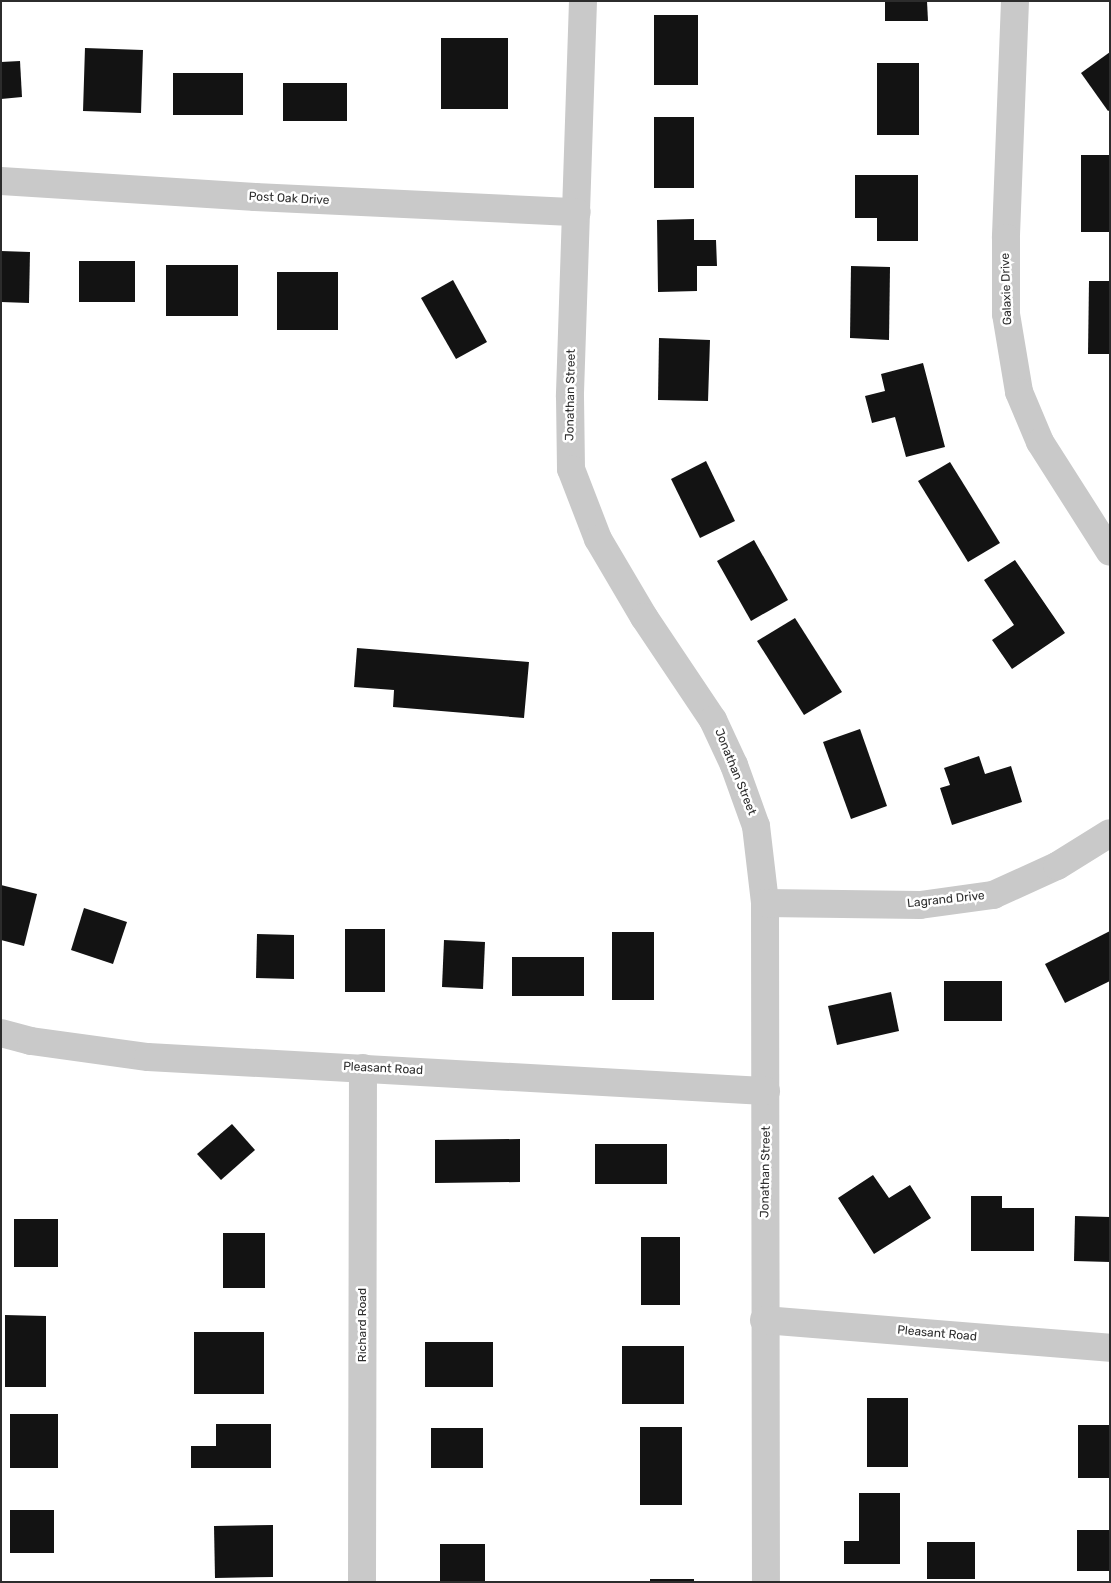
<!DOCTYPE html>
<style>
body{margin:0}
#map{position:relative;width:1111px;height:1583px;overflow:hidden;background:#fff;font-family:Rubik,sans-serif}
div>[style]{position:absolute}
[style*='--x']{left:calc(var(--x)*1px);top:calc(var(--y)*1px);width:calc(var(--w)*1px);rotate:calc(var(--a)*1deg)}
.building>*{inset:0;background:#131313}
.street>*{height:28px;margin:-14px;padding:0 14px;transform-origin:14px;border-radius:14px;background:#c9c9c9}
span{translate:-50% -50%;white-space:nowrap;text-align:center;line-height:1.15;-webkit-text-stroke:5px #fff;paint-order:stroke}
.street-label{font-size:12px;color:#2c2c2c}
.frame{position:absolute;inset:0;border:2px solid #2c2c2c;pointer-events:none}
</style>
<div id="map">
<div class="building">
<div style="clip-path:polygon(885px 1px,927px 1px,928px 21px,885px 21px)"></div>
<div style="clip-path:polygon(654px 15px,698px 15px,698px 85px,654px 85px)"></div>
<div style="clip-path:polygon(441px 38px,508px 38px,508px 109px,441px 109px)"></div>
<div style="clip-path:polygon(85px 48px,143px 50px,141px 113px,83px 111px)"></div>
<div style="clip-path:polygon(1110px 52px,1110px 110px,1108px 111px,1081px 73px)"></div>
<div style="clip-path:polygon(20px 61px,22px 97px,1px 99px,1px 62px)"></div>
<div style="clip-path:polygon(877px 63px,919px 63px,919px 135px,877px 135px)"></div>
<div style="clip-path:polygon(173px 73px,243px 73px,243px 115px,173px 115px)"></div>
<div style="clip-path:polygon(283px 83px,347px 83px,347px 121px,283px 121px)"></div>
<div style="clip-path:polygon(654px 117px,694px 117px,694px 188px,654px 188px)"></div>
<div style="clip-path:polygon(1081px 155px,1110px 155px,1110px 232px,1081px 232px)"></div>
<div style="clip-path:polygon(855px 175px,918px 175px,918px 241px,877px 241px,877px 218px,855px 218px)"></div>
<div style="clip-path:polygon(694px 219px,694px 240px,716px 240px,717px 266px,697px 266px,697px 291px,658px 292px,657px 220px)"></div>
<div style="clip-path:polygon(1px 251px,30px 252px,29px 303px,1px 302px)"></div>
<div style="clip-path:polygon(79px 261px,135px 261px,135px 302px,79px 302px)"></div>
<div style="clip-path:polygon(166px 265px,238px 265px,238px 316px,166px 316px)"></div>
<div style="clip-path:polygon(851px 266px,890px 267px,889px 340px,850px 338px)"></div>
<div style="clip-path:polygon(277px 272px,338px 272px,338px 330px,277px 330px)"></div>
<div style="clip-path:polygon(453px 280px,487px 342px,456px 359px,421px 298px)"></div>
<div style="clip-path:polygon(1089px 281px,1110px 281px,1110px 354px,1088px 354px)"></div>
<div style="clip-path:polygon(659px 338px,710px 340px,708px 401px,658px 400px)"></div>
<div style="clip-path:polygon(923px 363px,945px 447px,906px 457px,895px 417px,872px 423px,865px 396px,885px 391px,881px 374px)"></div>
<div style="clip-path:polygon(706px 461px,735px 521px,700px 538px,671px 479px)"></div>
<div style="clip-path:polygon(950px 462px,1000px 543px,968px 562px,918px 481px)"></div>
<div style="clip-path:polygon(754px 540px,788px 600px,751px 621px,717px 561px)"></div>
<div style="clip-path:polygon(1015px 560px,1065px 633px,1012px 669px,992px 640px,1014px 625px,984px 580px)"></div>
<div style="clip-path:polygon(795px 618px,842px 692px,804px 715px,757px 641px)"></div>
<div style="clip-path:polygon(357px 648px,529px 662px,524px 718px,393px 707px,394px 690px,354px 687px)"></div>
<div style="clip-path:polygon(860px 729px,887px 806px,851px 819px,823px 742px)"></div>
<div style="clip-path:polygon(979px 756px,985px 774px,1011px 766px,1022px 802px,952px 825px,940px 788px,950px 785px,944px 768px)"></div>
<div style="clip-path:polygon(1px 885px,37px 894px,24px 946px,1px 940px)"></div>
<div style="clip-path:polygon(84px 908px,127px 922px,113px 964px,71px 950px)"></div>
<div style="clip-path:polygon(345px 929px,385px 929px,385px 992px,345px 992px)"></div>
<div style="clip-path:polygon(1110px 931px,1110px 981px,1065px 1003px,1045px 964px)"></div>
<div style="clip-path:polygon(612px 932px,654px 932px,654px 1000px,612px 1000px)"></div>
<div style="clip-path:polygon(257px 934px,294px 935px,294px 979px,256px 978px)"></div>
<div style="clip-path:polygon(444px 940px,485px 942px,483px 989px,442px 987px)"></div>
<div style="clip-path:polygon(512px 957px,584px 957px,584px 996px,512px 996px)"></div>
<div style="clip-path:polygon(944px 981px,1002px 981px,1002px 1021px,944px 1021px)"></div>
<div style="clip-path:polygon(891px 992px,899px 1031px,837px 1045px,828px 1006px)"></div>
<div style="clip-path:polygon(232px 1124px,255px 1150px,221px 1180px,197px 1154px)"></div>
<div style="clip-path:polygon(520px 1139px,520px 1182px,435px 1183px,435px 1140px)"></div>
<div style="clip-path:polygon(595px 1144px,667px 1144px,667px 1184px,595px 1184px)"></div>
<div style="clip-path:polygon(873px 1175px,889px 1198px,910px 1185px,931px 1218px,874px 1254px,838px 1198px)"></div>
<div style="clip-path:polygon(971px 1196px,1002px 1196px,1002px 1208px,1034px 1208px,1034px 1251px,971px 1251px)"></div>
<div style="clip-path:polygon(1075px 1216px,1110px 1217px,1110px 1262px,1074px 1261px)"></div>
<div style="clip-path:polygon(14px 1219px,58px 1219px,58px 1267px,14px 1267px)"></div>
<div style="clip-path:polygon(223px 1233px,265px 1233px,265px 1288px,223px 1288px)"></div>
<div style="clip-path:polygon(641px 1237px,680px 1237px,680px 1305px,641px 1305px)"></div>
<div style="clip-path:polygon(5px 1315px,46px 1316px,46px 1387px,5px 1387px)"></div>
<div style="clip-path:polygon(194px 1332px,264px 1332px,264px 1394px,194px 1394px)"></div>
<div style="clip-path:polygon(425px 1342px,493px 1342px,493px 1387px,425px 1387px)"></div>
<div style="clip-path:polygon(622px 1346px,684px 1346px,684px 1404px,622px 1404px)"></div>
<div style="clip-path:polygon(867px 1398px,908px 1398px,908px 1467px,867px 1467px)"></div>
<div style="clip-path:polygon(10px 1414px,58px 1414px,58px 1468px,10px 1468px)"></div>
<div style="clip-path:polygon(216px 1424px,271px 1424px,271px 1468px,191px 1468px,191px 1446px,216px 1446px)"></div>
<div style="clip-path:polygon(1078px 1425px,1110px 1425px,1110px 1478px,1078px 1478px)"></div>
<div style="clip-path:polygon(640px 1427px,682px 1427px,682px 1505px,640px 1505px)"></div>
<div style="clip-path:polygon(431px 1428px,483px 1428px,483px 1468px,431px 1468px)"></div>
<div style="clip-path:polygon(859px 1493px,900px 1493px,900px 1564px,844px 1564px,844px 1541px,859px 1541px)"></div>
<div style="clip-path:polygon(10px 1510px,54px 1510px,54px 1553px,10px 1553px)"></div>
<div style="clip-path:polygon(273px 1525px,273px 1577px,215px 1578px,214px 1526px)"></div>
<div style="clip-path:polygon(1077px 1530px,1110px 1530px,1110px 1571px,1077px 1571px)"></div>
<div style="clip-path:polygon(927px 1542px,975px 1542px,975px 1579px,927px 1579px)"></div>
<div style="clip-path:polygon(440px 1544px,485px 1544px,485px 1582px,440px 1582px)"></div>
<div style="clip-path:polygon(650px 1579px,694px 1579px,694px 1582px,650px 1582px)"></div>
</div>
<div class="street">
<div style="--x:583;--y:1;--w:396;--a:91.9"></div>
<div style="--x:570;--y:397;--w:72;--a:89.2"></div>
<div style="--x:571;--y:469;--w:75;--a:68.9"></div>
<div style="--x:598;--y:539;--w:91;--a:59.5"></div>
<div style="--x:644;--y:617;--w:124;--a:56.2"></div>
<div style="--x:713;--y:720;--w:50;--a:65"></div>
<div style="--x:734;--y:765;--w:65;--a:70.2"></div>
<div style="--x:756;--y:826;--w:78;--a:83.3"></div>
<div style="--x:765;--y:903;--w:679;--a:89.92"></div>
<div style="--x:1015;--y:1;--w:237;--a:92.2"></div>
<div style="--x:1006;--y:238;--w:76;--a:90"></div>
<div style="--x:1006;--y:314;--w:79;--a:80.5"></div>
<div style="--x:1019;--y:392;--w:54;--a:67.2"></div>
<div style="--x:1040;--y:442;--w:130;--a:57.5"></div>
<div style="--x:1;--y:181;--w:255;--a:3.6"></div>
<div style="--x:255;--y:197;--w:322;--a:2.7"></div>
<div style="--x:765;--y:903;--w:155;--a:0.7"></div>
<div style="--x:920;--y:905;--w:74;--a:-7.8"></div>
<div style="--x:993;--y:895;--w:70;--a:-24.4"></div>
<div style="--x:1057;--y:866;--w:62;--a:-31.9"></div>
<div style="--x:1;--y:1033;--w:31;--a:15"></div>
<div style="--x:31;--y:1041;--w:118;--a:7.8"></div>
<div style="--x:148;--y:1057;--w:619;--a:3.15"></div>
<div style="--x:764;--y:1320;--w:347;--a:4.6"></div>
<div style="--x:362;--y:1582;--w:514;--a:-89.89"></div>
</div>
<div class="street-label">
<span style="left:289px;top:199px;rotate:3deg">Post Oak Drive</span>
<span style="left:1007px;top:289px;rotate:-92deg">Galaxie Drive</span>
<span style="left:571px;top:395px;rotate:-89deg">Jonathan Street</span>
<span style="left:735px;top:772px;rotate:68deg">Jonathan Street</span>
<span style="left:946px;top:900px;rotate:-6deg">Lagrand Drive</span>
<span style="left:383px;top:1069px;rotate:3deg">Pleasant Road</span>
<span style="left:766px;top:1172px;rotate:-89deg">Jonathan Street</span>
<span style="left:363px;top:1325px;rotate:-90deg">Richard Road</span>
<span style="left:937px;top:1334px;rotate:5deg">Pleasant Road</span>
</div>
<div class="frame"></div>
</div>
